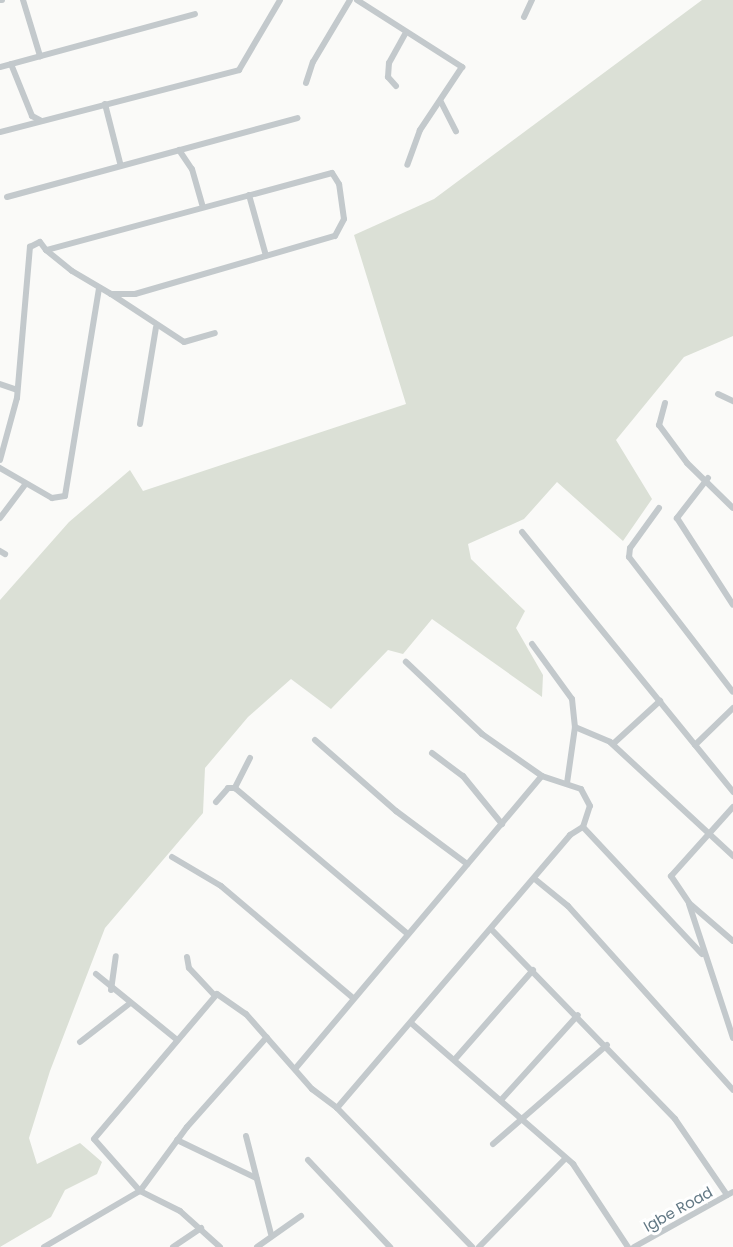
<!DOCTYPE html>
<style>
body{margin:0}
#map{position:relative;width:733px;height:1247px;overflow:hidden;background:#fafaf8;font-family:Poppins,sans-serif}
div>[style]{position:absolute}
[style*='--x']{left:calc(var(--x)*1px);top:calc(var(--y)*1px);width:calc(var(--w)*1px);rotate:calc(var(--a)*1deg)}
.green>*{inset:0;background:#dbe0d6}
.minor>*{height:6px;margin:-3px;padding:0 3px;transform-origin:3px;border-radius:3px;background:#c3c9cc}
span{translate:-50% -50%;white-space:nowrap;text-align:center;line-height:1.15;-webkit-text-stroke:6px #fff;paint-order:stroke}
.street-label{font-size:15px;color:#637985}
</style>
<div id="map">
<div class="green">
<div style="clip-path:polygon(702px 0,733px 0,733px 336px,684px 357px,616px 440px,652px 499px,623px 541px,557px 482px,524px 519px,468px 544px,471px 559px,525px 611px,516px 628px,543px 675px,542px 697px,432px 619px,403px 654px,388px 650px,331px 709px,291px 679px,248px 717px,205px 768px,203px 813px,105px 928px,50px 1071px,29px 1138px,37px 1164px,80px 1143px,102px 1162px,97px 1174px,65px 1190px,51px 1217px,0 1247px,0 600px,69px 522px,130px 470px,143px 491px,406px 404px,354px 235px,434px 199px)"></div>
</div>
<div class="minor">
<div style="--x:0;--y:0;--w:2;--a:0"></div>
<div style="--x:23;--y:0;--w:59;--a:73.1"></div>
<div style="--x:357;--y:0;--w:125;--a:32.5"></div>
<div style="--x:462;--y:67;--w:76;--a:123.7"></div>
<div style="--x:420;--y:130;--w:37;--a:110"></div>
<div style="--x:524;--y:17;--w:19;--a:-65"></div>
<div style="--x:11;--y:64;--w:56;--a:68"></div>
<div style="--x:32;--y:116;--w:9;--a:27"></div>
<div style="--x:0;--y:67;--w:202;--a:-15.2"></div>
<div style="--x:306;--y:83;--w:22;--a:-72"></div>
<div style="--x:313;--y:62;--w:72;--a:-59.2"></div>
<div style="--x:396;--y:86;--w:12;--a:-132"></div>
<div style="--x:388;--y:77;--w:14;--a:-86"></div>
<div style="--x:389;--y:63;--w:35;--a:-61"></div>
<div style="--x:441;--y:102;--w:33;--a:63"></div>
<div style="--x:105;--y:104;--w:61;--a:75.7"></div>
<div style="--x:0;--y:132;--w:247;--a:-14.5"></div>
<div style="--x:239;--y:70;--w:81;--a:-59.6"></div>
<div style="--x:179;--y:150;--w:23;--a:56"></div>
<div style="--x:192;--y:169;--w:37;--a:74"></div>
<div style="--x:249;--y:195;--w:63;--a:74.4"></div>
<div style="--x:7;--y:197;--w:301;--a:-15.2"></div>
<div style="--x:111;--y:294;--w:87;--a:33.3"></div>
<div style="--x:184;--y:342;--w:32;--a:-16"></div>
<div style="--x:0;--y:384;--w:18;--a:19"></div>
<div style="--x:718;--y:394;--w:17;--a:25"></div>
<div style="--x:665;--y:403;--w:23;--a:105"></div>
<div style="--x:659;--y:425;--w:47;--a:53.6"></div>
<div style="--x:687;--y:463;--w:64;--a:44.4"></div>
<div style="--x:140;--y:424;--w:98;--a:-80.6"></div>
<div style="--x:0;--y:460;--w:64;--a:-74.7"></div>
<div style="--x:17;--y:398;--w:152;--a:-85.1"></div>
<div style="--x:30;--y:247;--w:11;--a:-27"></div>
<div style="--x:40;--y:242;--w:10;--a:53"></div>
<div style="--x:46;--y:250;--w:33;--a:39"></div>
<div style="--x:72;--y:271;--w:45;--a:30.5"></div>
<div style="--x:111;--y:294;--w:24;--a:0"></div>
<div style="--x:135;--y:294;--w:208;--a:-16.2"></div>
<div style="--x:335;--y:236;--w:19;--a:-62"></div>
<div style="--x:344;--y:219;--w:35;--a:-98"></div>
<div style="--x:339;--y:184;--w:13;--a:-122"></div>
<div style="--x:332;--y:173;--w:296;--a:164.9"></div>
<div style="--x:0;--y:468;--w:60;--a:30"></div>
<div style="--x:52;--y:498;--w:13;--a:-9"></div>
<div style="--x:65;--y:496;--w:211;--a:-80.7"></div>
<div style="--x:708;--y:478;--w:51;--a:127.8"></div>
<div style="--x:677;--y:518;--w:103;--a:57.2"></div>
<div style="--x:659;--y:508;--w:49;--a:125.9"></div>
<div style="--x:630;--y:548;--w:9;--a:96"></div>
<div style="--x:629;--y:557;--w:170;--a:52.4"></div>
<div style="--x:0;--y:518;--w:40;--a:-53"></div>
<div style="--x:522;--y:532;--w:335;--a:50.9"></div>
<div style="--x:0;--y:551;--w:6;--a:31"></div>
<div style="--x:532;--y:644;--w:68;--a:54"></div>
<div style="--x:572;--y:699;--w:28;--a:84"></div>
<div style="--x:575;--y:727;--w:57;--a:98.1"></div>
<div style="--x:575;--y:727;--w:38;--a:23"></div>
<div style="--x:610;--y:742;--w:168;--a:42.8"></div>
<div style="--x:315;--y:740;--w:108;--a:41.2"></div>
<div style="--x:396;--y:811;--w:89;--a:36.7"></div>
<div style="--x:613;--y:744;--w:64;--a:-42.5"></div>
<div style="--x:695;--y:745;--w:53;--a:-44.2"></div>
<div style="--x:432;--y:753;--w:39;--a:37"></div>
<div style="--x:463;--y:776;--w:62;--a:50.9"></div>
<div style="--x:250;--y:758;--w:34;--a:117"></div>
<div style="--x:235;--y:788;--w:226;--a:40.2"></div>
<div style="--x:216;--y:802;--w:18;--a:-49"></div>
<div style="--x:228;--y:788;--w:7;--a:0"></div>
<div style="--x:733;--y:807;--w:93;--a:131.9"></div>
<div style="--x:671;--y:876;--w:32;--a:56"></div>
<div style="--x:689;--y:903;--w:58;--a:40.8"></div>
<div style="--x:583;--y:827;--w:174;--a:46.9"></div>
<div style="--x:172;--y:857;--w:57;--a:30.6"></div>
<div style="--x:221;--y:886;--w:172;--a:40.3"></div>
<div style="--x:536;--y:880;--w:41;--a:39.1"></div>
<div style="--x:568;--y:906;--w:247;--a:48.1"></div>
<div style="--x:689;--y:904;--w:141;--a:71.8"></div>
<div style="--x:492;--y:930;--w:263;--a:45.9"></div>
<div style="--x:675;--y:1119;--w:92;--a:55.6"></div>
<div style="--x:187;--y:957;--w:11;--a:80"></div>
<div style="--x:189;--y:968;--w:37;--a:47"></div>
<div style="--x:96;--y:974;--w:103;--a:39.1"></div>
<div style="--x:111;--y:990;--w:34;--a:-82"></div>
<div style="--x:411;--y:1023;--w:215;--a:41"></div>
<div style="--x:573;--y:1164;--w:100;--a:56.5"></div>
<div style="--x:80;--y:1042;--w:62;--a:-37.8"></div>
<div style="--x:456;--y:1058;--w:117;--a:-48.8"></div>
<div style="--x:295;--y:1069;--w:383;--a:-49.9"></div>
<div style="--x:502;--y:1099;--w:113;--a:-47.9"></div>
<div style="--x:337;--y:1108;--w:359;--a:-49.5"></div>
<div style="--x:570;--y:835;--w:15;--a:-32"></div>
<div style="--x:583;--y:827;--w:22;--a:-72"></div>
<div style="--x:590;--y:806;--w:19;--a:-118"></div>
<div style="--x:581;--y:789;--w:41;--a:-161.6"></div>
<div style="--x:542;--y:776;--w:73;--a:-145"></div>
<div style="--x:482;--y:734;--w:105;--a:-136.5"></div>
<div style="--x:246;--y:1136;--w:101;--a:75.7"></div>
<div style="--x:177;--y:1140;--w:88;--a:25.7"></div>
<div style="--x:493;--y:1144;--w:151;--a:-41"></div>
<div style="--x:308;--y:1160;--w:120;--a:46.7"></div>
<div style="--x:44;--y:1247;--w:111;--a:-30.3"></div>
<div style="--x:140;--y:1191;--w:79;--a:-53.7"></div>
<div style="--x:187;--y:1127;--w:120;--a:-48.4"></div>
<div style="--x:173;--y:1247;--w:34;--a:-34"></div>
<div style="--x:220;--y:1247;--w:54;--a:-138"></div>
<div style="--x:180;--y:1211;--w:45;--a:-153.4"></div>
<div style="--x:140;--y:1191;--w:69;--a:-131.5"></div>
<div style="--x:94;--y:1139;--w:190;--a:-49.7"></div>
<div style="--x:217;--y:994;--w:35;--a:35"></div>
<div style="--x:246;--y:1014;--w:100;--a:48.7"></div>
<div style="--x:312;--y:1089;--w:31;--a:37"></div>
<div style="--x:337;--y:1108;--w:194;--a:45.8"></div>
<div style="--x:257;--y:1247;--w:54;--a:-35.2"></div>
<div style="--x:479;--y:1247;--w:124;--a:-45.7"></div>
<div style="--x:634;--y:1247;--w:113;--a:-29.1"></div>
</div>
<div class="street-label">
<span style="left:678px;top:1209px;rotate:-29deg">Igbe Road</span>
</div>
</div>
